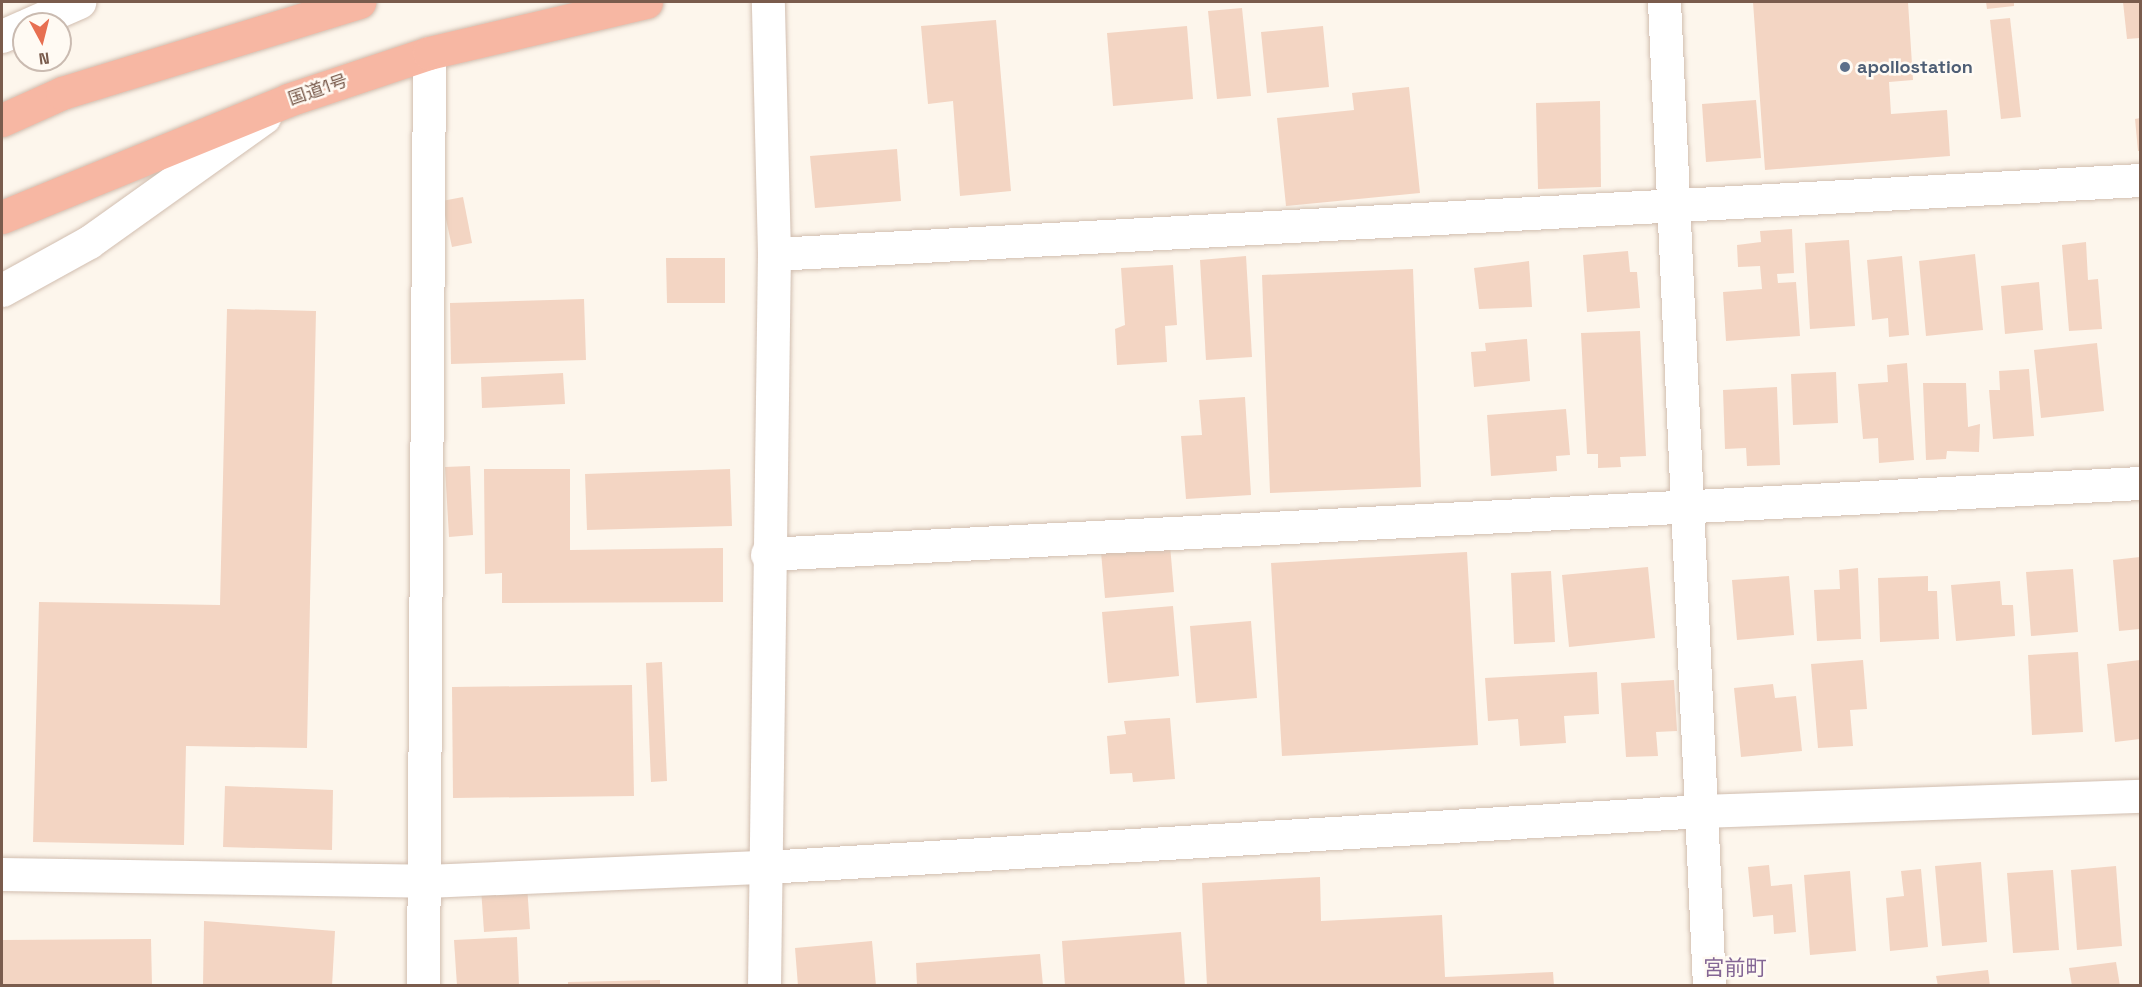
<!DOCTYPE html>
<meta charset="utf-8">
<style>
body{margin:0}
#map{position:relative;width:2142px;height:987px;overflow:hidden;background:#fdf6ec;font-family:"Space Grotesk","Noto Sans JP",sans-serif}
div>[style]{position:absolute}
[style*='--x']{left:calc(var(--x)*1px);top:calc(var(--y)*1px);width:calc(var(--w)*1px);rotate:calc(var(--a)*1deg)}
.building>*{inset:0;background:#f3d5c3}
.roads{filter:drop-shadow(0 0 2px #d1beb0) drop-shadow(0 0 2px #d1beb0)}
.minor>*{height:33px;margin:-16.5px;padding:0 16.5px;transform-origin:16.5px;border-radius:16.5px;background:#fff}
.highway>*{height:33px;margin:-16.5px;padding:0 16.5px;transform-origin:16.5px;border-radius:16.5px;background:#f7b7a3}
.dots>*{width:16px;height:16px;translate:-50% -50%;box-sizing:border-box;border:3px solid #fffaf3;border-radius:50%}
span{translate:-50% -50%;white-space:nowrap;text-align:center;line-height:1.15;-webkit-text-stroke:5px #fffaf3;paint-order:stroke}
.service-label{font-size:18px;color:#4e5e75;font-weight:700}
.left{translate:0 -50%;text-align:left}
.street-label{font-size:18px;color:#7a5c4d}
.quarter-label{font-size:21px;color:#846695}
.frame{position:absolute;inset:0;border:3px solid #7a5c4d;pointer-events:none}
.north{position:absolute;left:12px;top:12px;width:60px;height:60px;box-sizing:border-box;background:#fffaf3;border:2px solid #cabbb1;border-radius:50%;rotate:173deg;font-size:16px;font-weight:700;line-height:24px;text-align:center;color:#7a5c4d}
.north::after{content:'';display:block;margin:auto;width:21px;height:27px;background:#e76f51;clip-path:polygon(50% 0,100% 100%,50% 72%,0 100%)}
</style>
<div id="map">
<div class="building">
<div style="clip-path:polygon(1753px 2px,1908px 2px,1913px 80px,1889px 82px,1891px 114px,1947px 110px,1950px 156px,1765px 170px)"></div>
<div style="clip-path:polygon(1986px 2px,2014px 2px,2014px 6px,1987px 9px)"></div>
<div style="clip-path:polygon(2123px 2px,2140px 2px,2140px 38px,2127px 39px)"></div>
<div style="clip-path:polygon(1242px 8px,1251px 96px,1217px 99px,1208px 11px)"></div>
<div style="clip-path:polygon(2010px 18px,2021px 117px,2001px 119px,1990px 20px)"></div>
<div style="clip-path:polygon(996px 20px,1011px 191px,960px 196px,953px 101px,928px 104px,921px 26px)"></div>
<div style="clip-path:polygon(1187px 26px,1193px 99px,1113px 106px,1107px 33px)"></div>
<div style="clip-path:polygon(1323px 26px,1329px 87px,1267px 93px,1261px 32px)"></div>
<div style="clip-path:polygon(1409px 87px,1420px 193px,1286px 206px,1277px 118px,1354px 110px,1352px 93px)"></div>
<div style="clip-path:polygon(1756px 100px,1761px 158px,1706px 162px,1702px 104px)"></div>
<div style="clip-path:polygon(1600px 101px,1601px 187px,1538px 189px,1536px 103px)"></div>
<div style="clip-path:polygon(2140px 118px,2140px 151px,2138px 151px,2135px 119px)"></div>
<div style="clip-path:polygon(897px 149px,901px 201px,815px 208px,810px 156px)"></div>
<div style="clip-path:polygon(463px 197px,472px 243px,452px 247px,442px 201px)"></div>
<div style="clip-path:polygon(1792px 229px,1794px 273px,1777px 274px,1778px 283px,1796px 282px,1800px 336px,1726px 341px,1723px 292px,1762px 289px,1760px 266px,1738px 267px,1737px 245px,1761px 242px,1760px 231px)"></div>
<div style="clip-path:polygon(1849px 240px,1855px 326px,1810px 329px,1805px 243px)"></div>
<div style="clip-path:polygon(2086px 242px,2088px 280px,2098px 279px,2102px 329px,2069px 331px,2062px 245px)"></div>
<div style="clip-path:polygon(1628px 251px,1630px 272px,1637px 272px,1640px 308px,1587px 312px,1583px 255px)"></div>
<div style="clip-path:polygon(1975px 254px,1983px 330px,1926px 336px,1919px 261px)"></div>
<div style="clip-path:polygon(1246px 256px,1252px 357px,1206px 360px,1200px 260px)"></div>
<div style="clip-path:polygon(1902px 256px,1909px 335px,1889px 337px,1888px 318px,1872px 320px,1867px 260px)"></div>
<div style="clip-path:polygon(666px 258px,725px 258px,725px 303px,667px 303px)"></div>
<div style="clip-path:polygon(1529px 261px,1532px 307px,1479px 309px,1474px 268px)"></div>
<div style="clip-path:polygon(1173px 265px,1177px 325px,1165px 326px,1167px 362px,1117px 365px,1115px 329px,1125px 325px,1121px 268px)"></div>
<div style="clip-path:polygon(1413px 269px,1421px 487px,1270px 493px,1262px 275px)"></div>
<div style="clip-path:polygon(2039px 282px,2043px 330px,2005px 334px,2001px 286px)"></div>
<div style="clip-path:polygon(584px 299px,586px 360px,451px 364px,450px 303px)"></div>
<div style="clip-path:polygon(227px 309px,316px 311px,307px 748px,186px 746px,184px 845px,33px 842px,39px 602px,220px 605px)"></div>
<div style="clip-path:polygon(1640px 331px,1646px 456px,1620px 457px,1621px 467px,1598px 468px,1598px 454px,1587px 454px,1581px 333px)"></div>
<div style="clip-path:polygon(1527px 339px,1530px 381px,1474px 387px,1471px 352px,1486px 351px,1485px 343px)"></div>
<div style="clip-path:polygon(2097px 343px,2104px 411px,2041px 418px,2034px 350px)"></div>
<div style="clip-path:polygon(1907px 363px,1914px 460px,1879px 463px,1878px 438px,1863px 439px,1858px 384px,1888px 382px,1887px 365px)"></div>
<div style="clip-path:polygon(2029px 369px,2034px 436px,1993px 439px,1989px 390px,2000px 390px,1999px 371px)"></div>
<div style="clip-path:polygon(1836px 372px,1838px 423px,1793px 425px,1791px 374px)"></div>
<div style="clip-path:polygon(563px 373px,565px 404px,482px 408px,481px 377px)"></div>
<div style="clip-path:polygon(1923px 383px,1966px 383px,1968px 427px,1980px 424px,1979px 452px,1947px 451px,1946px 459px,1926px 460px)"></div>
<div style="clip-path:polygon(1777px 387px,1780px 465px,1747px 466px,1746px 448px,1725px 449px,1723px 390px)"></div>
<div style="clip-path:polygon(1245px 397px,1251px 495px,1186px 499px,1181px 436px,1202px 435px,1199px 400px)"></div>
<div style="clip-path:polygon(1566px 409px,1570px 455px,1556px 456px,1557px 471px,1491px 476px,1487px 415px)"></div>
<div style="clip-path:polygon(470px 466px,473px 535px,449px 537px,445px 467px)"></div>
<div style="clip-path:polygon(484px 469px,570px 469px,570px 550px,723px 548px,723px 602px,502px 603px,502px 573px,485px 574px)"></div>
<div style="clip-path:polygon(730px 469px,732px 526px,587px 530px,585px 474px)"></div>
<div style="clip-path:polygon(1170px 545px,1174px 592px,1105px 598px,1101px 552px)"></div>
<div style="clip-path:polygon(1467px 552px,1478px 745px,1282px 756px,1271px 563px)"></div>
<div style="clip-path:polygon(2140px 557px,2140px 629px,2119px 631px,2113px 560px)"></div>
<div style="clip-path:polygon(1648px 567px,1655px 638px,1569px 647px,1562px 575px)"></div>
<div style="clip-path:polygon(1858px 568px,1861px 639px,1817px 641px,1814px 590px,1840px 589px,1839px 570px)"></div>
<div style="clip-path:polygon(2073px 569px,2078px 632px,2031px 636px,2026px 572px)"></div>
<div style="clip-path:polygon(1551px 571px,1555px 642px,1514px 644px,1511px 573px)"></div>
<div style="clip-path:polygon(1789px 576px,1794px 635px,1737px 640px,1732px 580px)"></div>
<div style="clip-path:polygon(1928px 576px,1928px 591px,1937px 591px,1939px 639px,1880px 642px,1878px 578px)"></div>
<div style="clip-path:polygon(2000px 581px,2002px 605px,2013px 605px,2015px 636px,1956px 641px,1951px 585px)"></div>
<div style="clip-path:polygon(1173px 606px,1179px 676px,1108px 683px,1102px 612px)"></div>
<div style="clip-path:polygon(1251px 621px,1257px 698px,1196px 703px,1190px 626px)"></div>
<div style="clip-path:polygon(2078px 652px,2083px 732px,2032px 735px,2028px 655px)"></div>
<div style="clip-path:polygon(1863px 660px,1867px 709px,1850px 710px,1853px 746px,1818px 748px,1811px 664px)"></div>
<div style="clip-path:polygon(2140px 660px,2140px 739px,2115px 742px,2107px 664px)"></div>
<div style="clip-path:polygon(662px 662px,667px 781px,651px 782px,646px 663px)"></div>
<div style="clip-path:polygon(1597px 672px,1599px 714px,1564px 716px,1566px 743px,1520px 746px,1518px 719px,1488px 721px,1485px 678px)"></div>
<div style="clip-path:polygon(1674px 680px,1677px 731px,1656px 732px,1658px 756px,1626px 757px,1621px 683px)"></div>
<div style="clip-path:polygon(1773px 684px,1775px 698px,1796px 696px,1802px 751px,1741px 757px,1734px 688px)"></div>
<div style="clip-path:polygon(632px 685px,634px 796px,453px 798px,452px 687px)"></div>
<div style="clip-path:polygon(1170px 718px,1175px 779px,1133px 782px,1132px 773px,1110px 774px,1107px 736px,1126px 734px,1124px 721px)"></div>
<div style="clip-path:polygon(225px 786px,333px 790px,332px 850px,223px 847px)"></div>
<div style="clip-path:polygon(1981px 862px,1987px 942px,1942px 946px,1935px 866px)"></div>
<div style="clip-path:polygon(1769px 865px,1771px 886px,1792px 884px,1796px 932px,1774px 934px,1773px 915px,1753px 917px,1748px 867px)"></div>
<div style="clip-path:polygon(2116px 866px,2122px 946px,2077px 950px,2071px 870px)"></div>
<div style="clip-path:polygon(1921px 869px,1928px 947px,1890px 951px,1886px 898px,1904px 896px,1901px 871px)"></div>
<div style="clip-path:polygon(2053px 870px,2059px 950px,2013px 953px,2007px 873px)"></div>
<div style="clip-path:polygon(1850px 871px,1856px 951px,1810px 955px,1804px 875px)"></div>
<div style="clip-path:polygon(1320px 877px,1321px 921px,1442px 915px,1445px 977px,1553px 972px,1554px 986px,1207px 986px,1202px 883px)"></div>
<div style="clip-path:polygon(527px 885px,530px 929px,484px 932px,481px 888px)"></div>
<div style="clip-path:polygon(204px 921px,335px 931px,332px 986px,203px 986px)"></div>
<div style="clip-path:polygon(1181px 932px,1185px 986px,1065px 986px,1062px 941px)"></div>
<div style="clip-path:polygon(517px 937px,519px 986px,457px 986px,454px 940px)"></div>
<div style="clip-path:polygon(151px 939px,152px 986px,2px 986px,2px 940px)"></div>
<div style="clip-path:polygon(872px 941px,876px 986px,798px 986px,795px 948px)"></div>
<div style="clip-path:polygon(1040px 954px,1043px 986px,917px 986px,916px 963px)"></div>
<div style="clip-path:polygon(2116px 962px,2120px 986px,2072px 986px,2069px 968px)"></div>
<div style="clip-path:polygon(1988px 970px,1990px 986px,1938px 986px,1936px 976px)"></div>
<div style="clip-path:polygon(660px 980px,660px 986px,568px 986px,568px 982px)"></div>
</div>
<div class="roads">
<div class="minor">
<div style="--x:1664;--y:2;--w:985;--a:87.38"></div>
<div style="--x:29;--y:24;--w:55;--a:-23.7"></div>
<div style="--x:2;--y:36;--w:24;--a:-24"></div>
<div style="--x:774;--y:254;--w:1368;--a:-3.1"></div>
<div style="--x:2;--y:290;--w:99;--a:-28.9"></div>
<div style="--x:89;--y:242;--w:215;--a:-35.5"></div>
<div style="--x:767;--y:554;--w:1375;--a:-2.96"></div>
<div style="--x:2;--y:874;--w:424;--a:0.9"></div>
<div style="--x:426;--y:881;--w:339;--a:-2.4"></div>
<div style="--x:765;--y:867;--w:940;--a:-3.42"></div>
<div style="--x:1703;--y:811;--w:437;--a:-2"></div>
<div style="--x:423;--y:986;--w:933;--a:-89.63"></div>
<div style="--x:764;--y:986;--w:732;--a:-89.22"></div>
<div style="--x:774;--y:254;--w:252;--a:-91.4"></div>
</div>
<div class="highway">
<div style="--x:2;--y:120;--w:66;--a:-24.2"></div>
<div style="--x:62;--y:93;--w:311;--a:-17"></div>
<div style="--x:2;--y:217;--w:309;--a:-22.2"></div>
<div style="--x:288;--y:100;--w:149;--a:-18.4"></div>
<div style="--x:429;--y:53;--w:223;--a:-13.2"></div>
</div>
</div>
<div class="dots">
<div style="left:1845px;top:67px;background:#5c6f8a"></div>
</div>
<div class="service-label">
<span class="left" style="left:1857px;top:67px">apollostation</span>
</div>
<div class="street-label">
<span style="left:318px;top:90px;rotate:-19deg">国道1号</span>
</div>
<div class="quarter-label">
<span style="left:1735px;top:968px">宮前町</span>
</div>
<div class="frame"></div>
<div class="north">N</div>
</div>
